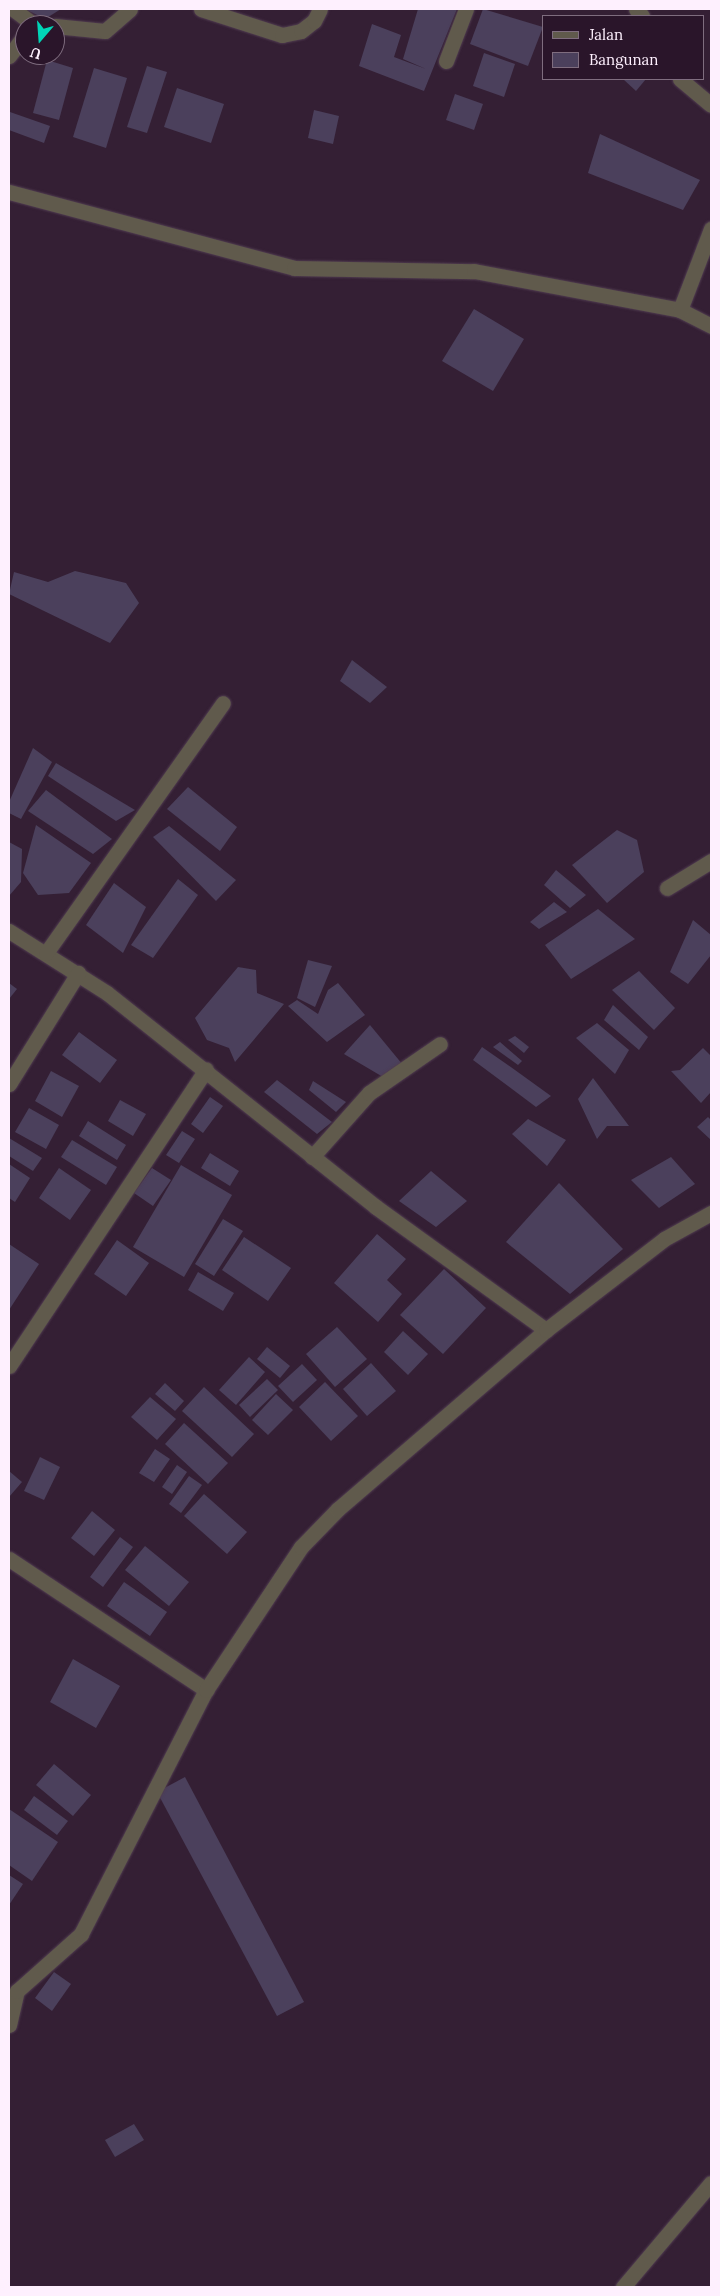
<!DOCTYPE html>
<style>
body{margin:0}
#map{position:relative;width:720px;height:2296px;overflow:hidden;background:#341f34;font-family:Lora,serif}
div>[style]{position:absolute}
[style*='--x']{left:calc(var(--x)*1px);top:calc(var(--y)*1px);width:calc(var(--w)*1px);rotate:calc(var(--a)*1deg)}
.building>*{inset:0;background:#4b405c}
.roads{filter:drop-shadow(0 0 1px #503c50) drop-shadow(0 0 1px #503c50)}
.minor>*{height:15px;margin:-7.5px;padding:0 7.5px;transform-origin:7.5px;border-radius:7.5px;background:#605a4c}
span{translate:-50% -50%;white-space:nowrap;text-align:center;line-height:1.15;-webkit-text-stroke:5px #2a152a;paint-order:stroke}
.frame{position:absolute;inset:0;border:10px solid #fef0fe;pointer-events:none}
.legend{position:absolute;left:542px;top:15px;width:162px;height:65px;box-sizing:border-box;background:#2a152a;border:1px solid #7f6d7f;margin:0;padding:6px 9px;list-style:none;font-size:15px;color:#fef0fe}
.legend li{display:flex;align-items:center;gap:10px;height:25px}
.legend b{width:25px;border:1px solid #7f6d7f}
.north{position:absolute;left:15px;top:15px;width:50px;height:50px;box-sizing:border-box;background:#2a152a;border:1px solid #7f6d7f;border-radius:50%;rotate:198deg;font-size:14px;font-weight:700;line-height:20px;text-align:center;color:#fef0fe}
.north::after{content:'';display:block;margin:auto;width:18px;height:22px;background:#00d5b7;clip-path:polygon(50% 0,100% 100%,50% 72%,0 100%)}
</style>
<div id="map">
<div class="building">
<div style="clip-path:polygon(25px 9px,61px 9px,45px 19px)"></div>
<div style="clip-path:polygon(418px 9px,457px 9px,424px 91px,359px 66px,372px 24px,401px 35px,394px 57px,426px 69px,403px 59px)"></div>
<div style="clip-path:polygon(483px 9px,543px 27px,528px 66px,470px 44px)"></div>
<div style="clip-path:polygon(484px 53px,515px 64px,504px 97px,473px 86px)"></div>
<div style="clip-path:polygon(47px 60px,73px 68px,59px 120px,33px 113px)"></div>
<div style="clip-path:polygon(147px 66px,167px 72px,147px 133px,127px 127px)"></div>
<div style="clip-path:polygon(94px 68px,127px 78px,106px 148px,73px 137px)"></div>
<div style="clip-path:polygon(623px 79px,646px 79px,636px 91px)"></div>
<div style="clip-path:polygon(177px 88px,224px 104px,211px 143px,164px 127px)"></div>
<div style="clip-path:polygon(455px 94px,483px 104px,474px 130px,446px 120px)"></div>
<div style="clip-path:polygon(314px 110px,339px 116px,333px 144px,308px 138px)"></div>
<div style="clip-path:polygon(10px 112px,50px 126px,44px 143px,9px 130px)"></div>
<div style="clip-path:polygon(600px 134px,700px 180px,683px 210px,588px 173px)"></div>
<div style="clip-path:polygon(474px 309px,524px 339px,493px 391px,442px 361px)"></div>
<div style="clip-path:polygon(75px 571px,126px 583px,139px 603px,110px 643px,9px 594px,14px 572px,48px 582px)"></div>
<div style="clip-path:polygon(352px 660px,387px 687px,370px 703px,340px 681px)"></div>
<div style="clip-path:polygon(33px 748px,52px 762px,21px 819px,9px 813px,9px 802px)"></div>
<div style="clip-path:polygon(56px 763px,135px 810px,116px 821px,48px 776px)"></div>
<div style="clip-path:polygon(188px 787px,237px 827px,220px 851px,167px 809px)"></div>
<div style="clip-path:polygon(46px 790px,112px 839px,93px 854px,28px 811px)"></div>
<div style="clip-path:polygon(36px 825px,91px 863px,69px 893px,38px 895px,23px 873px)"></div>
<div style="clip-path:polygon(169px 826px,236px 880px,216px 901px,153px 837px)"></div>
<div style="clip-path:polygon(617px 830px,637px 840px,644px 872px,607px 903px,572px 865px)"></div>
<div style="clip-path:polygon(9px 842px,22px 849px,21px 882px,9px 896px)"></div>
<div style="clip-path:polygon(556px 870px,586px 895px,570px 908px,544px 885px)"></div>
<div style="clip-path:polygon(178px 879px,198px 895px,153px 958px,131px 945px)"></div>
<div style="clip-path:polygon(114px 883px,146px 907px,123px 953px,86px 925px)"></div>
<div style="clip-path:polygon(554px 902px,567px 912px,539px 929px,530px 922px)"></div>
<div style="clip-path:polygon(598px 909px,635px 939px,571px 979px,545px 945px)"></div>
<div style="clip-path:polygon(693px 920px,711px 935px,711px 955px,688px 984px,670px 972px)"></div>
<div style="clip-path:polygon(308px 960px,332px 966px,315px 1007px,297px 998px)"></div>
<div style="clip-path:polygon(238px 967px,256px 970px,257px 993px,284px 1004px,235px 1062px,229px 1048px,207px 1040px,195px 1018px)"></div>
<div style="clip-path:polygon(639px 971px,675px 1008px,654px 1030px,612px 990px)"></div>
<div style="clip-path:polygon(9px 983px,17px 989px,9px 999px)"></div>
<div style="clip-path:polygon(338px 983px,365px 1015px,327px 1042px,288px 1006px,297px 1000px,318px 1014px,328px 990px)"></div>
<div style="clip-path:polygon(613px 1005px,648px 1037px,639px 1050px,604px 1020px)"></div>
<div style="clip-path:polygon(597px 1023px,629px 1050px,615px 1074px,576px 1038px)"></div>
<div style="clip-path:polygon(370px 1025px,403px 1065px,383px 1077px,344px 1054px)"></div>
<div style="clip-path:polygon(79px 1032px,117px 1060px,100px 1083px,62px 1055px)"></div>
<div style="clip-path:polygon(515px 1036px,529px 1047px,524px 1053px,508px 1040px)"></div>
<div style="clip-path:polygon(500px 1042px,522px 1061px,518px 1065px,493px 1047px)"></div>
<div style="clip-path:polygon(482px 1047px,515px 1070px,551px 1096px,536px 1107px,473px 1060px)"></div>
<div style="clip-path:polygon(703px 1048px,711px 1056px,711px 1092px,701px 1103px,671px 1071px,680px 1070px)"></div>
<div style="clip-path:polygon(51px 1071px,79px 1086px,62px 1117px,35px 1101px)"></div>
<div style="clip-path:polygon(593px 1078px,629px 1126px,607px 1126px,597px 1139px,578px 1099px)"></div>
<div style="clip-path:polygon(277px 1080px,332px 1122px,317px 1134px,264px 1092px)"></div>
<div style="clip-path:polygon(313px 1081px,346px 1102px,336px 1112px,309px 1090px)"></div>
<div style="clip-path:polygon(210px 1097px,223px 1106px,203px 1133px,191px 1124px)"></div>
<div style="clip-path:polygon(120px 1100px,146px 1114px,133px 1136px,108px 1121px)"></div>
<div style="clip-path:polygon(29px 1108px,59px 1125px,46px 1149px,15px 1132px)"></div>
<div style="clip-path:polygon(708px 1117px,711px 1120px,711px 1140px,697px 1127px)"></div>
<div style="clip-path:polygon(528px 1119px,566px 1140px,547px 1166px,512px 1134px)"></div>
<div style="clip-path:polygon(88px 1121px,126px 1145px,117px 1160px,79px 1136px)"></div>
<div style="clip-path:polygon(182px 1131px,195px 1139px,179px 1163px,166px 1155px)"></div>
<div style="clip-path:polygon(9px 1138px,42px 1158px,33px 1171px,9px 1156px)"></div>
<div style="clip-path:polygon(72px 1140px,117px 1167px,106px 1185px,61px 1157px)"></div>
<div style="clip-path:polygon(210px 1153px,239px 1171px,230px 1186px,201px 1168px)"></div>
<div style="clip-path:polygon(671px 1157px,695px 1184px,659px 1208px,631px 1180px)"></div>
<div style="clip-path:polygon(9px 1164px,30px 1178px,15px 1202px,9px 1198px)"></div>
<div style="clip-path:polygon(181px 1165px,232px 1195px,184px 1277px,133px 1247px)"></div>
<div style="clip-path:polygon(59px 1168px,91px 1190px,70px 1220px,39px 1198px)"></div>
<div style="clip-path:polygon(152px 1168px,171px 1180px,153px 1206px,134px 1193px)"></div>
<div style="clip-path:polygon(431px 1171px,467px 1201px,436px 1227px,399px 1201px)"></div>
<div style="clip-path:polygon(559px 1183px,623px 1249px,570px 1294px,506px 1242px)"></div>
<div style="clip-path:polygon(223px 1219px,243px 1231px,214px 1276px,195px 1264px)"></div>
<div style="clip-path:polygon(377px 1234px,406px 1259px,387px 1280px,402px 1294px,378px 1322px,334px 1283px)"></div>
<div style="clip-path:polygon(244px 1237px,291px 1268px,268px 1301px,222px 1270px)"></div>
<div style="clip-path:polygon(117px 1240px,149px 1263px,126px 1296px,94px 1274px)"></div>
<div style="clip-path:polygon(9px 1244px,39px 1264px,9px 1310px)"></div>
<div style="clip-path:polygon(444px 1269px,486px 1308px,443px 1354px,400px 1315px)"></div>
<div style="clip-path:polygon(198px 1272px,234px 1293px,223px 1311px,188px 1290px)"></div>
<div style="clip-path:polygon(337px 1327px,367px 1359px,335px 1387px,306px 1354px)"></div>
<div style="clip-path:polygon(403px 1331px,428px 1354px,408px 1375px,384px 1352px)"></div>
<div style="clip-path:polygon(267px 1347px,290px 1366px,280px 1378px,257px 1359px)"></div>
<div style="clip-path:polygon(249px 1357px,265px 1372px,236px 1405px,219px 1390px)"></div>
<div style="clip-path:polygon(371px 1363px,396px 1391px,367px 1416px,343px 1389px)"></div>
<div style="clip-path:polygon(302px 1364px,317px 1380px,293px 1402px,278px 1386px)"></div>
<div style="clip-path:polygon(267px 1379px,278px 1390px,250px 1417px,239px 1405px)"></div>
<div style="clip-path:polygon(325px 1382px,358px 1416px,331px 1441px,299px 1407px)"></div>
<div style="clip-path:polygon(165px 1383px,184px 1401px,175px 1411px,155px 1394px)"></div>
<div style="clip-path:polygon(204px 1387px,254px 1434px,232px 1457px,182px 1411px)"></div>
<div style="clip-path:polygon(276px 1394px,293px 1410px,268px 1435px,252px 1420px)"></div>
<div style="clip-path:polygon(150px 1397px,176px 1419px,157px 1440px,131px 1417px)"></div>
<div style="clip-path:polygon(184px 1423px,228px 1463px,208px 1484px,165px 1444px)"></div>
<div style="clip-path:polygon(155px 1449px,170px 1459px,154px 1482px,139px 1473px)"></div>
<div style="clip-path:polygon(40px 1457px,60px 1467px,44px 1500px,24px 1491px)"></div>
<div style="clip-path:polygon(177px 1465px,187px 1472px,172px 1494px,162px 1487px)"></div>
<div style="clip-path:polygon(9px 1471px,22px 1482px,9px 1497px)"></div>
<div style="clip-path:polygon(189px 1476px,202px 1485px,181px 1513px,169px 1504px)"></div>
<div style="clip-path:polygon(204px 1494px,247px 1532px,227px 1554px,184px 1516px)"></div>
<div style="clip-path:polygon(92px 1511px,115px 1530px,94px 1556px,71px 1538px)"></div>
<div style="clip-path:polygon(120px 1537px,133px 1547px,103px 1587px,90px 1577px)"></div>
<div style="clip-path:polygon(145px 1546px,189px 1582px,169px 1606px,125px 1570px)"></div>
<div style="clip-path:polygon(124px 1582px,167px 1612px,150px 1636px,107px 1606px)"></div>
<div style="clip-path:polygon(73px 1659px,120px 1686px,96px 1728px,50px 1702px)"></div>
<div style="clip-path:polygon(54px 1764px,91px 1795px,73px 1816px,36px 1785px)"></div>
<div style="clip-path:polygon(185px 1777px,304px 2002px,277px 2016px,157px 1792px)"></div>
<div style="clip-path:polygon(34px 1796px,68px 1821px,57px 1835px,24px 1810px)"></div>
<div style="clip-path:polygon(9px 1809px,58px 1842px,32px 1881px,9px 1865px)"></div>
<div style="clip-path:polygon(9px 1875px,23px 1884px,9px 1905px)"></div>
<div style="clip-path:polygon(54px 1972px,71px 1984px,52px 2011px,35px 1998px)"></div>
<div style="clip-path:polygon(134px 2124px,144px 2140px,115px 2157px,105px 2140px)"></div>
</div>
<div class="roads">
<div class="minor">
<div style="--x:13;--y:9;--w:25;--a:37"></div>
<div style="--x:33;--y:24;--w:11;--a:5"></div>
<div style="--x:201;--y:9;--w:85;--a:17.8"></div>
<div style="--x:282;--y:35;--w:19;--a:-12"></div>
<div style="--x:301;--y:31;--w:16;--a:-38"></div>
<div style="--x:314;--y:21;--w:13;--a:-63"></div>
<div style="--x:636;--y:9;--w:9;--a:49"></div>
<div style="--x:55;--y:26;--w:50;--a:5.7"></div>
<div style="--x:105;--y:31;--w:33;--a:-41"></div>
<div style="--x:9;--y:56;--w:26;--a:-53"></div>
<div style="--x:446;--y:61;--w:56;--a:-69"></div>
<div style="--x:680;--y:79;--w:40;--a:40"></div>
<div style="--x:9;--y:192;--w:295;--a:14.9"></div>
<div style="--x:294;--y:268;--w:180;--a:1"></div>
<div style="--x:474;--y:271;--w:210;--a:10.7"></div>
<div style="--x:680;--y:310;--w:35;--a:27"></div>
<div style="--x:680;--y:310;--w:87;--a:-69.1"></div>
<div style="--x:667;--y:888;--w:52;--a:-31.5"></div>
<div style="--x:9;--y:931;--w:116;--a:32.3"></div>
<div style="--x:107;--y:993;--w:344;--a:38.5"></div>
<div style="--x:376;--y:1207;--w:210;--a:35.9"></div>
<div style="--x:46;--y:953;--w:306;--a:-54.7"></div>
<div style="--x:9;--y:1084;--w:131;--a:-58.1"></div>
<div style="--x:312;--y:1157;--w:86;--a:-48.3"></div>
<div style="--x:369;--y:1093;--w:86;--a:-34.6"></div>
<div style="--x:9;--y:1366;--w:356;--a:-56.4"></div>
<div style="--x:9;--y:1559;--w:237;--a:33.6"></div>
<div style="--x:9;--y:2025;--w:35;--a:-77"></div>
<div style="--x:17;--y:1991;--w:86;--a:-41.7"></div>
<div style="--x:81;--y:1934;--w:274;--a:-62.9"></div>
<div style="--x:206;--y:1690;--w:172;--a:-56.4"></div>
<div style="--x:301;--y:1547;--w:53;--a:-45.8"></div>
<div style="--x:338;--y:1509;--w:274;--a:-40.7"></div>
<div style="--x:546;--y:1330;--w:149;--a:-37.6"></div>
<div style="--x:664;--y:1239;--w:54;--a:-29"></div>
<div style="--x:623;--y:2287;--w:136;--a:-49.8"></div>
</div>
</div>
<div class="frame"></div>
<ul class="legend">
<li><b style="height:6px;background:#605a4c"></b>Jalan</li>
<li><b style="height:14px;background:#4b405c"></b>Bangunan</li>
</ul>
<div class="north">U</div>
</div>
